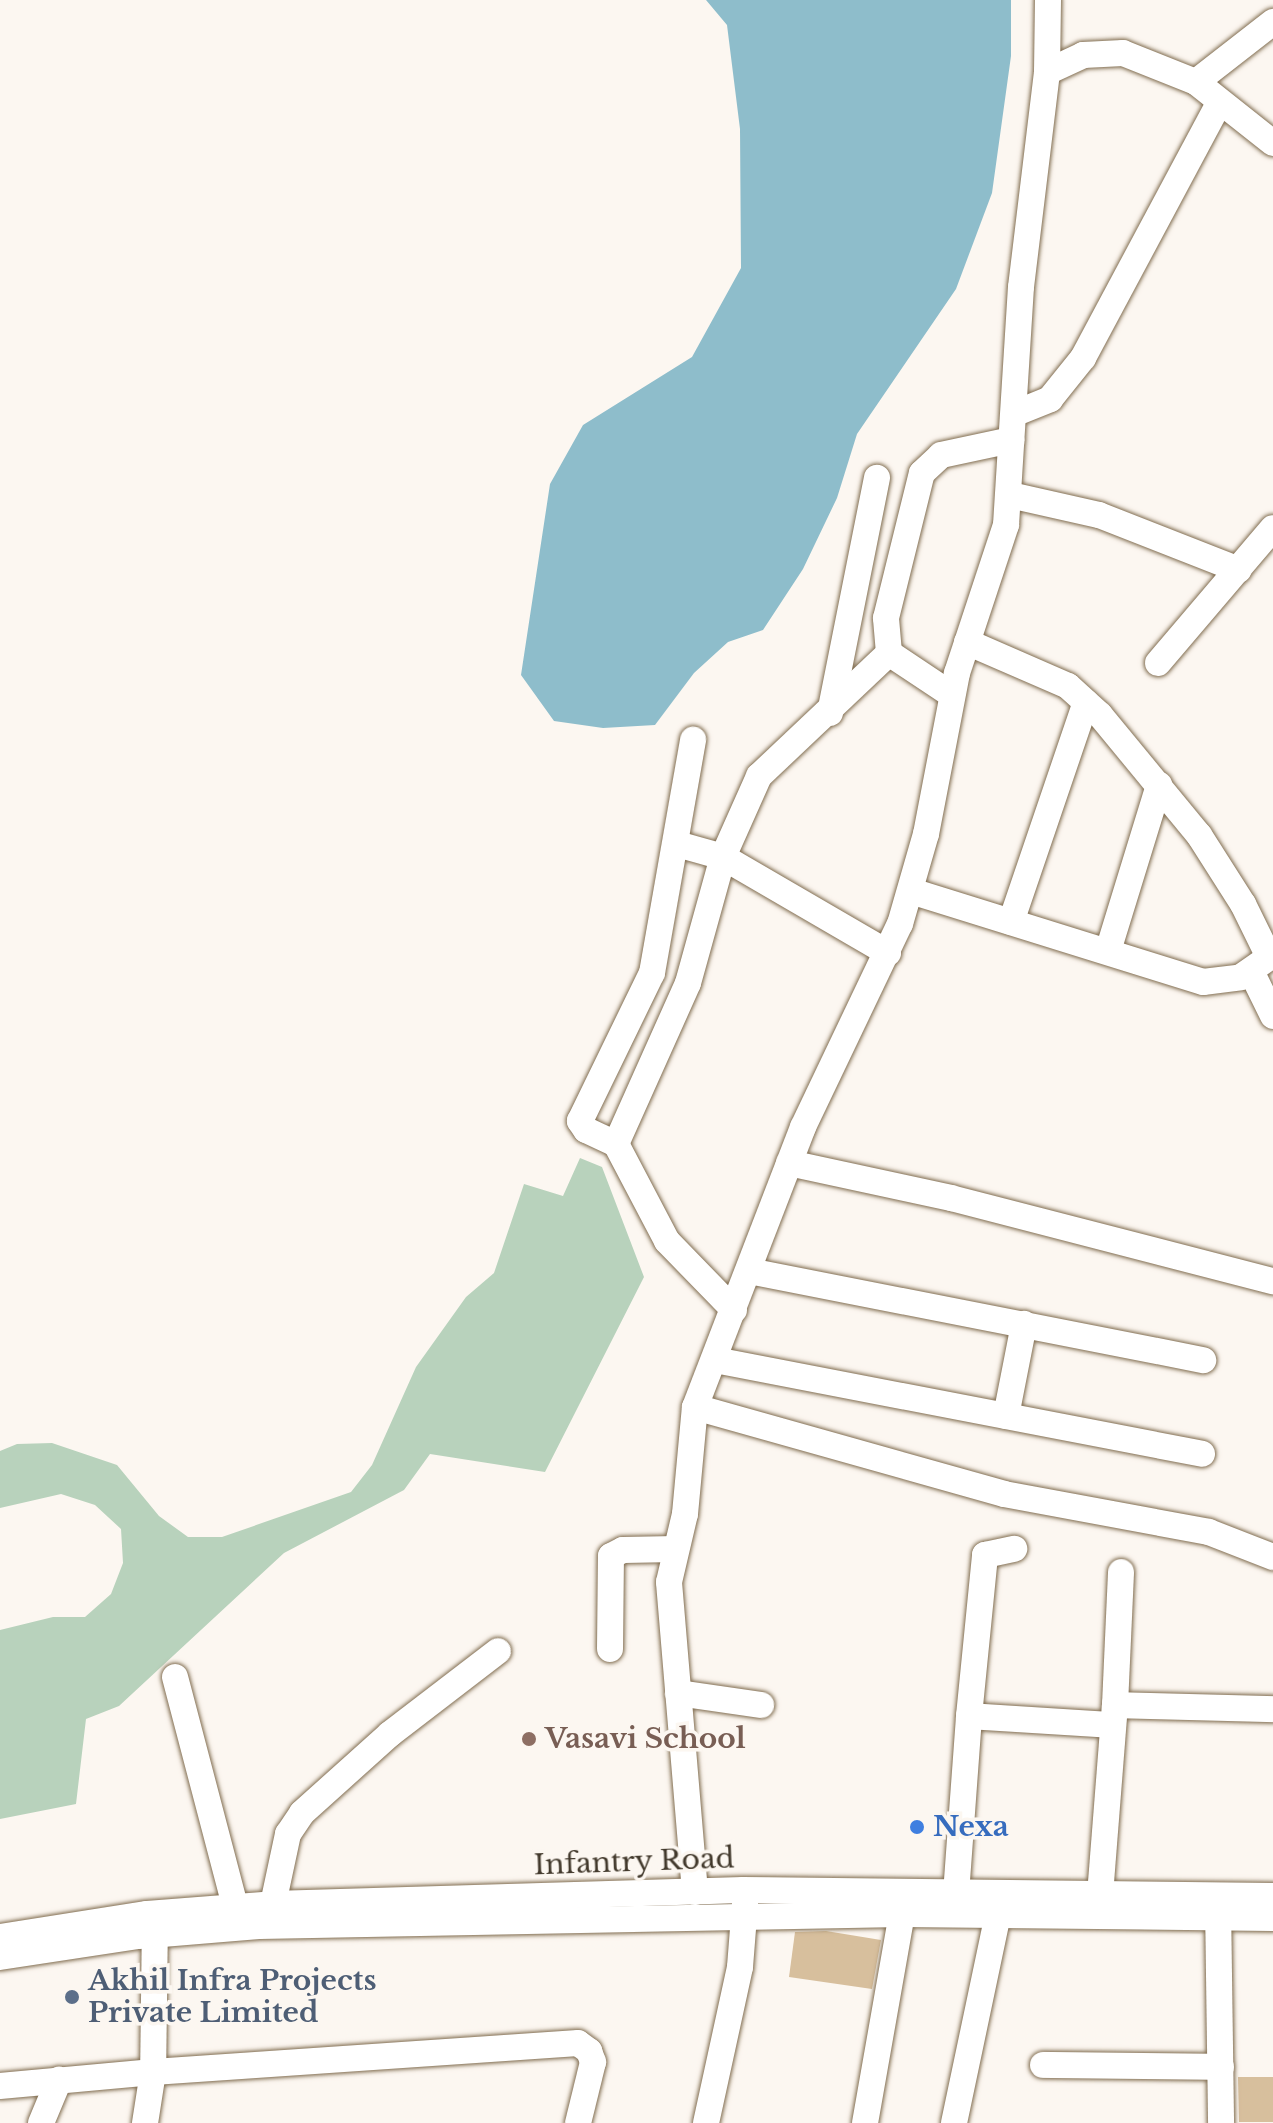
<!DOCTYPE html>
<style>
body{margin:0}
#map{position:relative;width:1273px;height:2123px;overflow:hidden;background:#fcf7f1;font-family:"Libre Baskerville",serif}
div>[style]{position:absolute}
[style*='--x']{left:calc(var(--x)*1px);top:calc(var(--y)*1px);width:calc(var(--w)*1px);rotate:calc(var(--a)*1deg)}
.green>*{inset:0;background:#b8d2bc}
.water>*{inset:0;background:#8ebdcb}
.building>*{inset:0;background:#d7bf9d}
.roads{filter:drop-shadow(0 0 2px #816d50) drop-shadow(0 0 2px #816d50)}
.minor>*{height:26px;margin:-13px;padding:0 13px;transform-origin:13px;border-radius:13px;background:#fff}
.dots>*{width:22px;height:22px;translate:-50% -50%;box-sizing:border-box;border:4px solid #fcf7f1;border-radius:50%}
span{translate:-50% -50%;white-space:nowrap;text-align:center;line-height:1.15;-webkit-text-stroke:7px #fcf7f1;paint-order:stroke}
.education-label{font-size:28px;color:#785e54;font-weight:700}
.left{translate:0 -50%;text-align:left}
.shop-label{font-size:28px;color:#366cbe;font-weight:700}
.street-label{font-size:28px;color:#42392c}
.service-label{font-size:28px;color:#4e5e75;font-weight:700}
</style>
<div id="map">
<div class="green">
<div style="clip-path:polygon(580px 1158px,602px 1167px,644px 1277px,545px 1472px,430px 1454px,404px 1490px,284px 1553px,119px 1706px,86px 1719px,76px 1804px,0 1819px,0 1630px,53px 1617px,85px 1617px,111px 1594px,123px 1563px,121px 1529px,95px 1505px,61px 1494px,0 1508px,0 1451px,17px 1444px,52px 1443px,117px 1465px,159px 1516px,188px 1537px,222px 1537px,351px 1492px,372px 1465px,416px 1367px,466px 1297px,494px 1273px,524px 1184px,563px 1196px)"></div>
</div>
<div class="water">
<div style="clip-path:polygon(706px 0,1011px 0,1011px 56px,992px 193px,956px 289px,857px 434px,837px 498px,803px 569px,763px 630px,728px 642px,694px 673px,655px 725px,603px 728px,554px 721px,521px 675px,550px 484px,583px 425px,692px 357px,741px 268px,740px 129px,727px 25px)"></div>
</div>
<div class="building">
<div style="clip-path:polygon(826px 1931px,881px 1940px,872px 1989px,789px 1977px,795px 1932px)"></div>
<div style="clip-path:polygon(1238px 2077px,1273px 2077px,1273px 2122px,1239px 2122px)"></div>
</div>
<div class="roads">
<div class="minor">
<div style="--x:1047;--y:72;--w:40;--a:-25"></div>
<div style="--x:1083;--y:55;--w:40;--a:-2.9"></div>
<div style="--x:1123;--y:53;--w:79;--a:21.7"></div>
<div style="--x:1196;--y:82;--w:98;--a:38.4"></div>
<div style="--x:1196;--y:82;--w:98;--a:-37.9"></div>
<div style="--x:1016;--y:413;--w:37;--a:-22"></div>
<div style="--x:1050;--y:399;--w:53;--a:-51.2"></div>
<div style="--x:1083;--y:358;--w:289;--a:-61.9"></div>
<div style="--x:1010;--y:495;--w:91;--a:12.7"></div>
<div style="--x:1099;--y:515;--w:150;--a:21.4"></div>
<div style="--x:967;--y:642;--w:110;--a:23.5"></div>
<div style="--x:1068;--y:686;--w:43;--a:42.2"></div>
<div style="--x:1100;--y:715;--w:156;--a:50.5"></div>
<div style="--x:1199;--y:835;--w:82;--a:57.5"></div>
<div style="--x:1243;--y:904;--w:59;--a:63.9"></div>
<div style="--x:1158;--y:663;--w:177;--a:-49.6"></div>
<div style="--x:952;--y:695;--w:76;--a:-146.3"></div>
<div style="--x:889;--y:653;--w:35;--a:-95"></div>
<div style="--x:886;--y:618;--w:149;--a:-76.1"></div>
<div style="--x:922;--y:473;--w:26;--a:-43"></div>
<div style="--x:941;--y:455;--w:72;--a:-12.1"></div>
<div style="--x:830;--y:713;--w:240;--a:-78.7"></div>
<div style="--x:677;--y:844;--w:48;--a:15.8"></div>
<div style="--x:723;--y:857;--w:191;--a:30.2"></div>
<div style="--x:911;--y:891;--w:306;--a:17.3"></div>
<div style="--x:1203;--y:982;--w:38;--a:-7"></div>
<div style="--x:1241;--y:977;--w:39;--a:-35"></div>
<div style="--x:1011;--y:922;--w:232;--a:-71.2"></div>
<div style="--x:1108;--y:951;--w:174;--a:-72.9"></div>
<div style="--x:1251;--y:971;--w:50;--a:63.9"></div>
<div style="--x:616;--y:1144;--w:33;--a:-155"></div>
<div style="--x:586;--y:1130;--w:11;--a:-124"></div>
<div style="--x:580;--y:1121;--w:165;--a:-64.1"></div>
<div style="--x:652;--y:973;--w:237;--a:-80"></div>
<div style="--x:789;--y:1163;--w:166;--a:12.2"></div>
<div style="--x:951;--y:1198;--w:333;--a:14.5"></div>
<div style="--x:749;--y:1271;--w:463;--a:11.1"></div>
<div style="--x:734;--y:1310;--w:96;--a:-134.2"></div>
<div style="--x:667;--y:1241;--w:110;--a:-117.7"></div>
<div style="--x:616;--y:1144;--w:176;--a:-65.9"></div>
<div style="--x:688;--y:983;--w:131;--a:-74.5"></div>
<div style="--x:723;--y:857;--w:89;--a:-66"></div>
<div style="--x:759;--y:776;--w:179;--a:-43.4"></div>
<div style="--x:715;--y:1360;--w:496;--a:10.9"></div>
<div style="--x:695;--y:1407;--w:321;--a:15.7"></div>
<div style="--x:1004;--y:1494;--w:208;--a:10.5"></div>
<div style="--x:1209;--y:1532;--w:69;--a:21.3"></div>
<div style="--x:1006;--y:1416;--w:94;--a:-78.9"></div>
<div style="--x:610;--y:1649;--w:93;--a:-89.4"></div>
<div style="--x:611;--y:1556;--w:13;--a:-27"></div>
<div style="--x:623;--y:1550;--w:53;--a:-1.1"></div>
<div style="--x:175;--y:1677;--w:237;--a:75.3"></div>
<div style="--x:678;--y:1693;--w:84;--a:8.2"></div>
<div style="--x:1115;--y:1705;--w:133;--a:-87.4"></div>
<div style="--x:969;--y:1716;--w:162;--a:-84.3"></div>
<div style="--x:985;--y:1555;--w:30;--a:-12"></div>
<div style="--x:695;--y:1892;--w:311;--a:-94.8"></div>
<div style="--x:669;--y:1582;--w:70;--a:-76.8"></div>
<div style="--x:685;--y:1514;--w:107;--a:-84.7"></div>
<div style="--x:695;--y:1407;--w:300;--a:-68.9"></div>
<div style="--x:803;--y:1127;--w:225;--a:-64.5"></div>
<div style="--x:900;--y:924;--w:94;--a:-73.9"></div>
<div style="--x:926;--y:834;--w:164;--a:-79.1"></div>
<div style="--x:957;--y:673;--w:156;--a:-71.7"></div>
<div style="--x:1006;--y:525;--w:238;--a:-86.4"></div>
<div style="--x:1021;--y:287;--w:217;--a:-83.1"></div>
<div style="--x:1047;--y:72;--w:72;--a:-89.2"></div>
<div style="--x:956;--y:1894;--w:178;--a:-85.8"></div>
<div style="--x:969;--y:1716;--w:144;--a:3.6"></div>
<div style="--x:1100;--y:1895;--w:191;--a:-85.5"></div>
<div style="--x:1115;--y:1705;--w:158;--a:1.5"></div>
<div style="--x:1218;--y:1903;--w:220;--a:89.2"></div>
<div style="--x:273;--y:1904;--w:72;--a:-77.9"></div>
<div style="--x:288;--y:1834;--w:25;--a:-56"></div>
<div style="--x:302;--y:1813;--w:118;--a:-41.9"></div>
<div style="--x:390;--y:1734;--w:136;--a:-37.5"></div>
<div style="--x:155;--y:1918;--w:154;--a:90.7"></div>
<div style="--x:153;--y:2072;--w:426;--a:-3.9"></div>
<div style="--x:578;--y:2043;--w:14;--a:36"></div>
<div style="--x:589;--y:2051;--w:12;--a:70"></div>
<div style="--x:593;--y:2062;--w:63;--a:103.8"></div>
<div style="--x:0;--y:1937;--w:149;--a:-8.9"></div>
<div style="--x:147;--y:1914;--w:126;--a:-4.5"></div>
<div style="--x:273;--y:1904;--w:470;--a:-1.7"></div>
<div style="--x:743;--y:1890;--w:530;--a:0.65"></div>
<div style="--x:0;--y:1957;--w:140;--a:-8.7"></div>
<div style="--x:138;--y:1936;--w:121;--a:-4.7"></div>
<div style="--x:259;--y:1926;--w:643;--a:-1.07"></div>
<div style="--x:902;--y:1914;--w:371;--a:0.6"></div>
<div style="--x:1043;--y:2065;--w:178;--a:0.6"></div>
<div style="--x:0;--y:2086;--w:154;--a:-5.2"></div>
<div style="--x:153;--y:2072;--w:52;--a:98.9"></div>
<div style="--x:41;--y:2123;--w:47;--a:-67.3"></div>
<div style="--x:706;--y:2123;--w:160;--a:-77.7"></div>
<div style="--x:740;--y:1967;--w:64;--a:-85.5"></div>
<div style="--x:865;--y:2123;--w:212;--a:-80"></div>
<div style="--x:954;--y:2123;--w:214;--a:-78.1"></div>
</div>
</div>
<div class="dots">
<div style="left:529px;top:1739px;background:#8d6e63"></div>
<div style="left:917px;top:1827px;background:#3f7fe0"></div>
<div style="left:72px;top:1997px;background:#5c6f8a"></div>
</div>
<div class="education-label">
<span class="left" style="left:545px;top:1739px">Vasavi School</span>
</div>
<div class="shop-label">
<span class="left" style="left:933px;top:1827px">Nexa</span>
</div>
<div class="street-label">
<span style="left:634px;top:1862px;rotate:-2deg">Infantry Road</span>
</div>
<div class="service-label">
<span class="left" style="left:88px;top:1997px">Akhil Infra Projects<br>Private Limited</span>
</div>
</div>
